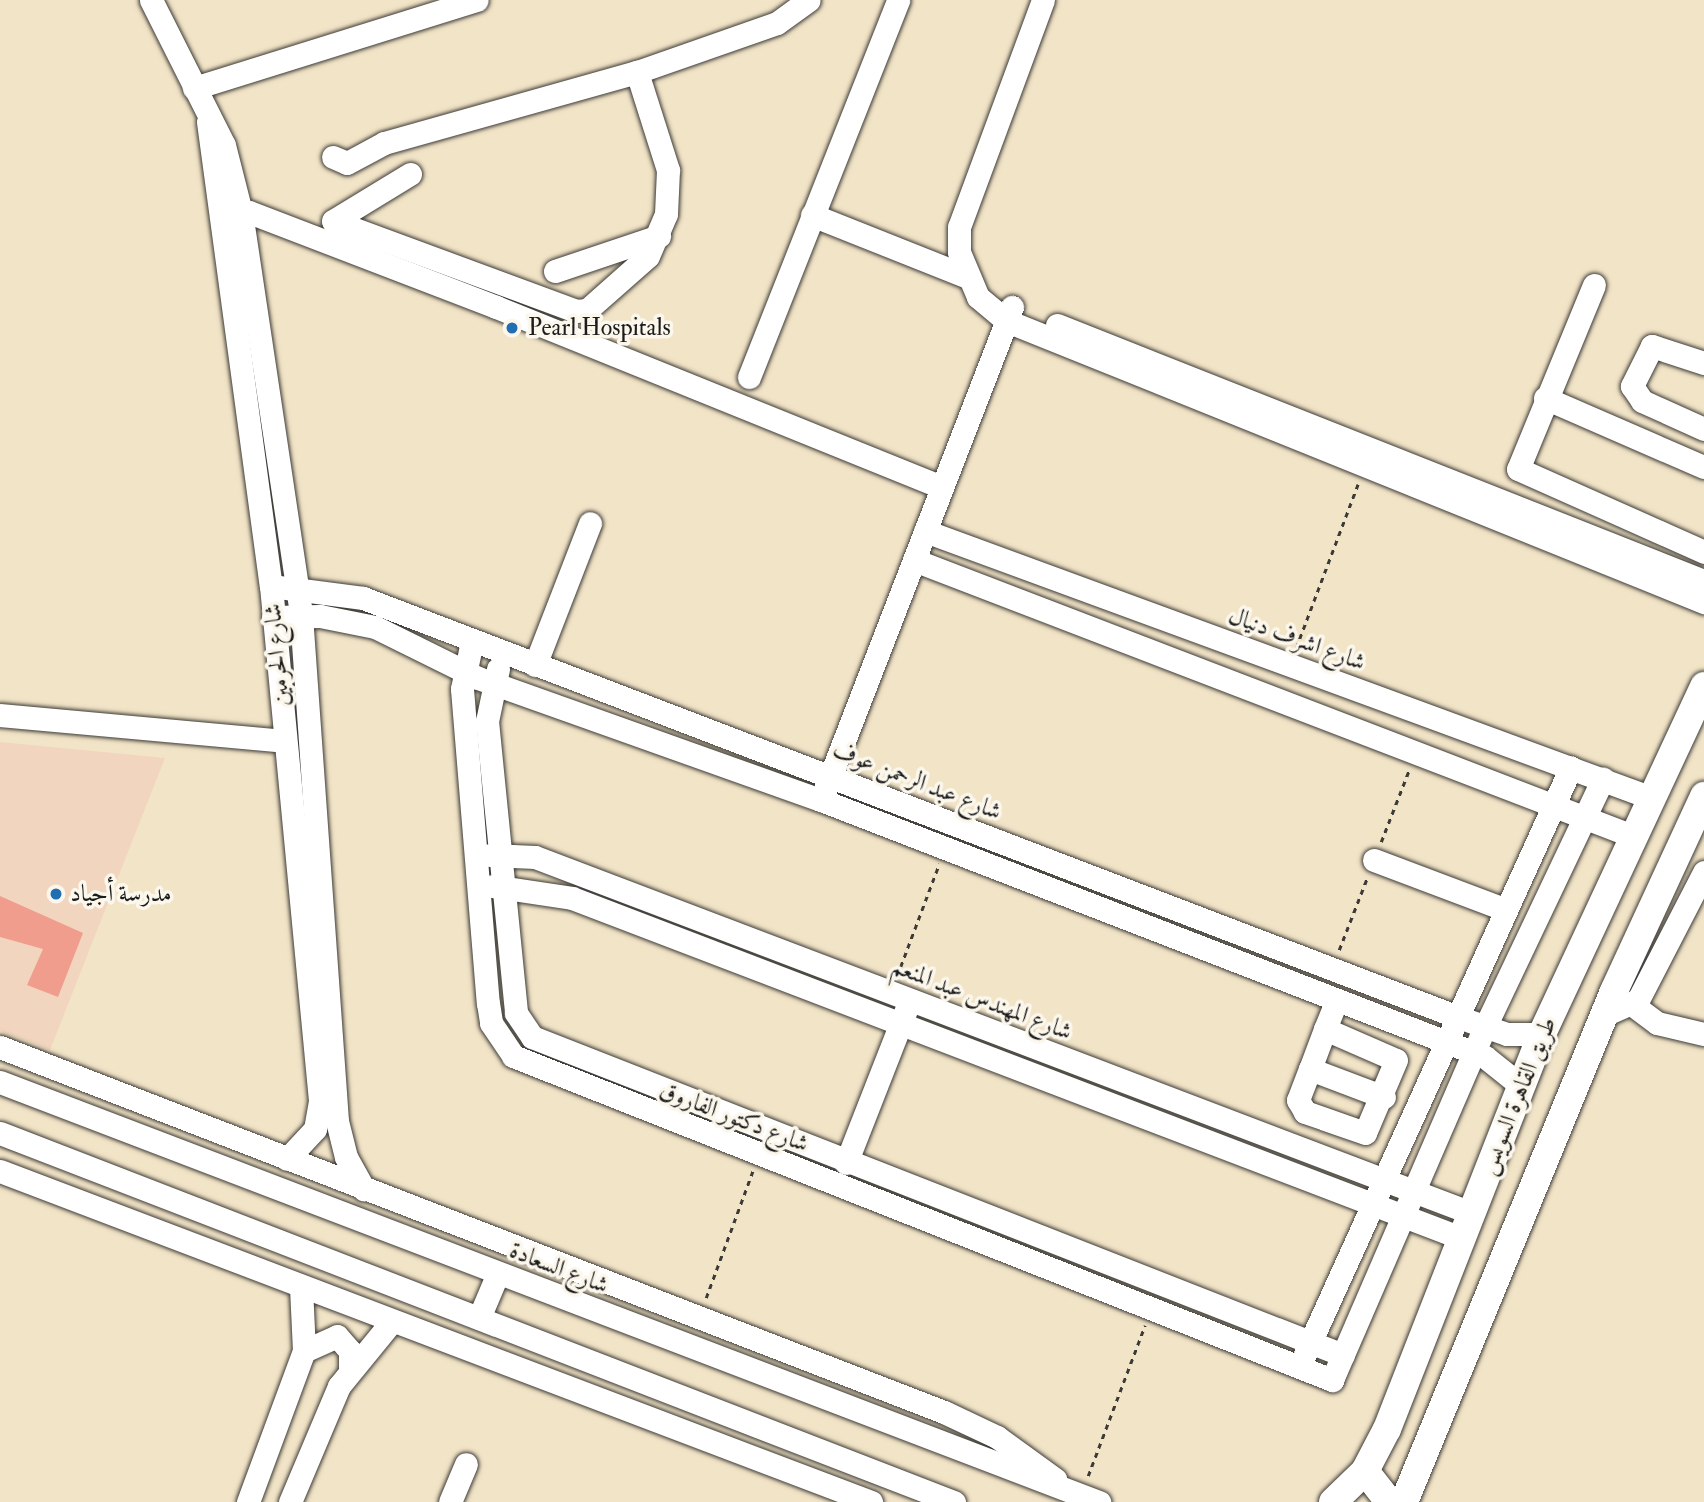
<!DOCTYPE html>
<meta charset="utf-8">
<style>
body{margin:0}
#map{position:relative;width:1704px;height:1502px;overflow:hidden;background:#f2e4c7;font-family:"IM FELL Double Pica",Amiri,serif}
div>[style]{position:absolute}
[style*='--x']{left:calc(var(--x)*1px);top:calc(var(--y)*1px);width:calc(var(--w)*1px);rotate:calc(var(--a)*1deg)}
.built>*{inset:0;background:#f2d5be}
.building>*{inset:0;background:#f09d8d}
.path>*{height:2.5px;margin-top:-1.25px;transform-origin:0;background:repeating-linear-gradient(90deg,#3c3a36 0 5px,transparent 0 10px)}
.roads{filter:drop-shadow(0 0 2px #3c3a36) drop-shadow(0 0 2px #3c3a36)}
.minor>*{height:23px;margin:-11.5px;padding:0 11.5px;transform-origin:11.5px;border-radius:11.5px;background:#fff}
.major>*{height:28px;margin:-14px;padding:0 14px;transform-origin:14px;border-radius:14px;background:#fff}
.dots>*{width:19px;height:19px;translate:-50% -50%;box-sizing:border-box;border:4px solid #fbf7ec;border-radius:50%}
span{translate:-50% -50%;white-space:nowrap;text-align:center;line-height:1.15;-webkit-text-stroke:7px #fbf7ec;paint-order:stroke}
.poi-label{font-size:24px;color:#1c1c1c}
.left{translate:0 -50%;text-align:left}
.street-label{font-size:24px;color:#1c1c1c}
</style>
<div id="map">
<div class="built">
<div style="clip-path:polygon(0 742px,165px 758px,50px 1050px,0 1031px)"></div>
</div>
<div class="building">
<div style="clip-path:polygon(0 896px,83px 933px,58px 997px,27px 985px,43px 949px,0 937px)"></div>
</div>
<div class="path">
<div style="--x:1296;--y:648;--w:175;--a:-69.3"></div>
<div style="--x:1381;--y:842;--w:77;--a:-68.7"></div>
<div style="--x:1339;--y:950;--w:77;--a:-68.7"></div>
<div style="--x:897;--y:976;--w:120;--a:-69.4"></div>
<div style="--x:706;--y:1298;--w:136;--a:-69.8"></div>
<div style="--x:1088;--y:1476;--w:161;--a:-69.3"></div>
</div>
<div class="roads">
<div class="minor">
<div style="--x:151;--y:0;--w:162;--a:63.3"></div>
<div style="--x:224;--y:145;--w:69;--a:75.8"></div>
<div style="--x:241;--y:212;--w:407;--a:81.5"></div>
<div style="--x:301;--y:615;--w:507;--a:85.93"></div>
<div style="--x:337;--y:1121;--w:37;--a:76"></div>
<div style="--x:346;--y:1157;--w:37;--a:61"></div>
<div style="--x:1043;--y:0;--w:242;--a:110.3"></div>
<div style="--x:959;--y:227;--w:25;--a:90"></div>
<div style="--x:959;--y:252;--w:49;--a:67.1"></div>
<div style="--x:978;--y:297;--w:38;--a:40"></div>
<div style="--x:1007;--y:321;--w:752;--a:21.96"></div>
<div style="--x:194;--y:88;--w:296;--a:-17.3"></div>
<div style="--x:208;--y:122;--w:468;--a:82.3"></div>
<div style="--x:271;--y:586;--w:517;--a:84.56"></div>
<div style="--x:320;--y:1101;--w:28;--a:100"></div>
<div style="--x:315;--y:1129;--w:41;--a:133"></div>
<div style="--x:333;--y:157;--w:15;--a:23"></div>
<div style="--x:347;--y:163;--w:42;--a:-28.4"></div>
<div style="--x:384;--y:143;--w:263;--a:-15.7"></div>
<div style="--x:637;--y:72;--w:148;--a:-19.3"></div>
<div style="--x:777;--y:23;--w:39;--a:-36"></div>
<div style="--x:410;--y:174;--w:90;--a:148.6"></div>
<div style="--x:333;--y:221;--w:259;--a:20.3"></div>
<div style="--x:576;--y:311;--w:11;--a:-5"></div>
<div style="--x:587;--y:310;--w:81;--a:-41.5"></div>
<div style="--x:648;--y:256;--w:46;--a:-66.8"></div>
<div style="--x:666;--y:214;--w:44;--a:-87.4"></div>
<div style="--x:668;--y:170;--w:103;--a:-107.6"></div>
<div style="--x:230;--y:213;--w:19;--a:-3"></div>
<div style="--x:249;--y:212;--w:265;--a:21"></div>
<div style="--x:496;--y:307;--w:481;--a:22"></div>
<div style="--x:812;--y:215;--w:165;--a:21.7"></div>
<div style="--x:555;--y:271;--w:110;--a:-18.6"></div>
<div style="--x:1594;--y:285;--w:199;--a:112.4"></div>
<div style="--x:1518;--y:469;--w:204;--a:24"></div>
<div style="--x:1057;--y:325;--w:696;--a:21.59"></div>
<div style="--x:1704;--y:363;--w:55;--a:-161.9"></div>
<div style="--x:1652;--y:346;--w:45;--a:116.6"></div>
<div style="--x:1632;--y:386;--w:18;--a:56"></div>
<div style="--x:1642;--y:401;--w:68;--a:24.3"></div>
<div style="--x:749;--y:377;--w:405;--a:-68.4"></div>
<div style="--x:1545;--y:398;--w:173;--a:23.5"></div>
<div style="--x:925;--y:531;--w:771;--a:20.17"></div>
<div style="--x:914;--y:560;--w:767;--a:21.01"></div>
<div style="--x:271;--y:586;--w:93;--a:7.4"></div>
<div style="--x:363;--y:598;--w:1172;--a:20.94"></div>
<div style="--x:1458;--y:1017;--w:52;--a:19.1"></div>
<div style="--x:1507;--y:1034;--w:35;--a:0"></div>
<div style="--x:273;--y:617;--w:47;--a:-1.2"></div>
<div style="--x:320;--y:616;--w:56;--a:11.3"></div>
<div style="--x:375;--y:627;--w:115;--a:26.3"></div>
<div style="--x:478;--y:678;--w:364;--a:19.6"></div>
<div style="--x:821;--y:800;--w:712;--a:21.16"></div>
<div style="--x:1485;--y:1057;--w:45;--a:38.7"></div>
<div style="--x:472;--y:641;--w:49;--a:101.8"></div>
<div style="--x:462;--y:689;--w:315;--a:85.3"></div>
<div style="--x:488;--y:1003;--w:20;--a:81"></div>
<div style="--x:491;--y:1023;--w:40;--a:56"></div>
<div style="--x:513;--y:1056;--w:881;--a:21.58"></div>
<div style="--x:1332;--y:1380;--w:385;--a:-66.6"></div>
<div style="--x:1485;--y:1027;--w:275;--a:-64.6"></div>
<div style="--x:535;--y:665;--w:152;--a:-68.8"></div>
<div style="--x:498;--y:669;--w:53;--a:101.9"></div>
<div style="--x:487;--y:721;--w:293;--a:84.3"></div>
<div style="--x:516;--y:1013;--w:29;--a:56"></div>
<div style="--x:532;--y:1037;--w:871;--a:21.41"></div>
<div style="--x:0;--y:715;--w:285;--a:5.2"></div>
<div style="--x:825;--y:790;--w:518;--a:-68.84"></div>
<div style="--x:490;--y:855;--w:45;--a:2.5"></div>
<div style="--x:535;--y:857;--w:1001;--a:20.82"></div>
<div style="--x:1374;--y:860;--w:141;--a:20.7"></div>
<div style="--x:493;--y:886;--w:80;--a:8.6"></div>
<div style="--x:572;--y:898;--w:952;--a:20.93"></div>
<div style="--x:1633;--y:1005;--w:30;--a:37"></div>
<div style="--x:1657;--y:1023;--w:48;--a:13.2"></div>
<div style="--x:1604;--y:1015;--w:37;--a:-24"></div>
<div style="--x:1638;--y:1000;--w:144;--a:-62.7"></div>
<div style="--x:1325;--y:1029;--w:77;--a:23.6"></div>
<div style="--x:1396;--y:1060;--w:79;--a:113"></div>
<div style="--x:1365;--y:1133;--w:64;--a:-160.7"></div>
<div style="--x:1305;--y:1112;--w:14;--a:-120"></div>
<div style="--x:1298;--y:1100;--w:33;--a:-69"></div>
<div style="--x:1310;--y:1069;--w:43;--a:-69.4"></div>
<div style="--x:1325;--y:1029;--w:31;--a:-68"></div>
<div style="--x:0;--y:1047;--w:1012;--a:21.14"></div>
<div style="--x:944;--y:1412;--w:59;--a:25.3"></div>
<div style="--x:997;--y:1437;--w:72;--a:35.9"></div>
<div style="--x:1310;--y:1069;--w:79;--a:20.7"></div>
<div style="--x:0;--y:1082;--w:1177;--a:20.92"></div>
<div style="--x:0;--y:1133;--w:1023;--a:21.15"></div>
<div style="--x:846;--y:1163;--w:164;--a:-68.6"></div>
<div style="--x:0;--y:1171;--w:932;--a:20.81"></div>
<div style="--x:479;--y:1318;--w:49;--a:-67.1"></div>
<div style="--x:304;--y:1351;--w:36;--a:-24"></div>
<div style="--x:337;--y:1336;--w:20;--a:49"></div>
<div style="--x:350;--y:1351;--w:17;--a:90"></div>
<div style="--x:1305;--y:1354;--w:644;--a:-65.62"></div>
<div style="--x:248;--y:1502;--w:161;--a:-69.7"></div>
<div style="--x:304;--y:1351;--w:64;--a:-92.7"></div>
<div style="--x:290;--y:1502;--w:126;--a:-67.1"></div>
<div style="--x:339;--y:1386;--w:84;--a:-50.8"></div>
<div style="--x:450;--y:1502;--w:41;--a:-67.2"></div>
</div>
<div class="major">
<div style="--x:1365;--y:1471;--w:39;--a:52"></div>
<div style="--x:1333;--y:1502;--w:45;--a:-44.1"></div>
<div style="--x:1365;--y:1471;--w:47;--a:-62.4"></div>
<div style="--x:1387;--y:1429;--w:424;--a:-68.6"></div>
<div style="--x:1542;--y:1034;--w:384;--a:-65"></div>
<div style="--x:1404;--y:1502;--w:552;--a:-67.66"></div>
<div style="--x:1614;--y:991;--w:215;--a:-65.2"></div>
</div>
</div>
<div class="dots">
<div style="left:512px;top:328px;background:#1f6fb2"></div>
<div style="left:56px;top:894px;background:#1f6fb2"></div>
</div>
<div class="poi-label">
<span class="left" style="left:528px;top:328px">Pearl Hospitals</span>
<span class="left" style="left:70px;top:894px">مدرسة أجياد</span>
</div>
<div class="street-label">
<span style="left:1297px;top:639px;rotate:20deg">شارع اشرف دنيال</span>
<span style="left:277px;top:655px;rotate:-95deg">شارع الحرمين</span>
<span style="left:917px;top:781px;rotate:21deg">شارع عبد الرحمن عوف</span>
<span style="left:982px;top:999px;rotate:21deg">شارع المهندس عبد المنعم</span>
<span style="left:1518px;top:1096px;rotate:-68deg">طريق القاهرة السويس</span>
<span style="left:734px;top:1117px;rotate:21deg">شارع دكتور الفاروق</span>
<span style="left:559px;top:1268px;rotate:21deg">شارع السعادة</span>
</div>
</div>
